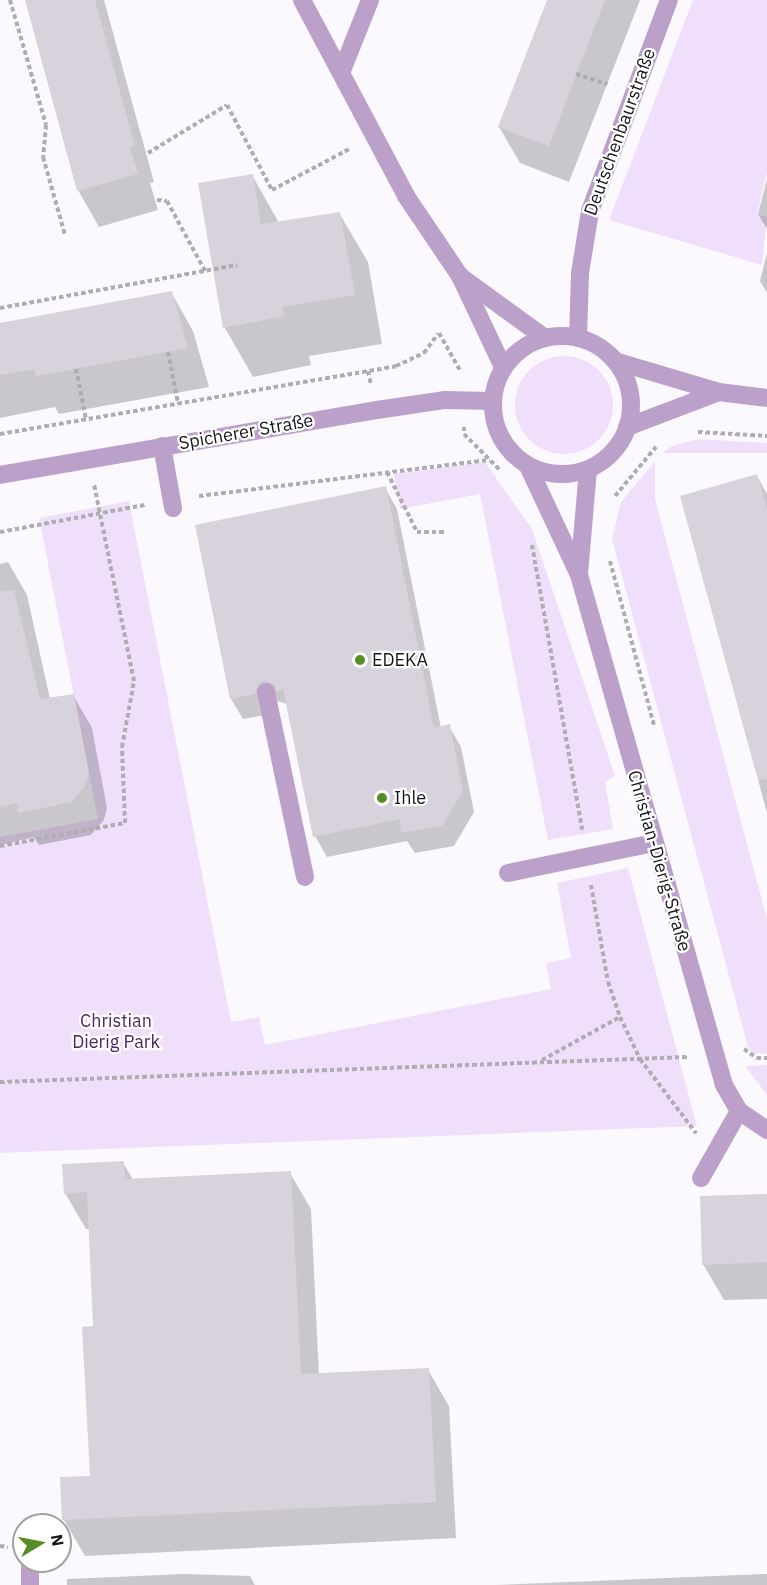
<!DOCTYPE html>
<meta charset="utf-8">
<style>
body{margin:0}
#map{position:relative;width:767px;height:1585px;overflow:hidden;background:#fcf9fe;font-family:"IBM Plex Sans",sans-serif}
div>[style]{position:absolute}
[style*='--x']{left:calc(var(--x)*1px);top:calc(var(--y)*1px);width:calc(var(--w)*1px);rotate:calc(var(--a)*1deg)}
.green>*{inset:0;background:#f0dffa}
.round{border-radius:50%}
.shadow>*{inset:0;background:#0003}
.building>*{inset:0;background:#d8d2dc}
.path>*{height:4px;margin-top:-2px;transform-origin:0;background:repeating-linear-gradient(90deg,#afadb1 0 4.5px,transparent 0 7.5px)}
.minor>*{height:18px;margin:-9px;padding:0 9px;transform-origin:9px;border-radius:9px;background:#bba1c9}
.minor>.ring{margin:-9px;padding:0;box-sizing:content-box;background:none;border:18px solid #bba1c9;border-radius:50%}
.dots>*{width:16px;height:16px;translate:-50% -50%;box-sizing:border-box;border:3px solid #fff;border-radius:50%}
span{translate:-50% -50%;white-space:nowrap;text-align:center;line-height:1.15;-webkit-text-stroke:4.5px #fff;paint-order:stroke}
.street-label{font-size:18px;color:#181619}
.poi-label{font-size:18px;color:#181619}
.left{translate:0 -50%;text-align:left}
.park-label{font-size:18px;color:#4f2563}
.north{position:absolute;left:12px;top:1513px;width:60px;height:60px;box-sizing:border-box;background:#fff;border:2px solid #a3a2a3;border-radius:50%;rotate:80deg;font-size:16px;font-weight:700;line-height:24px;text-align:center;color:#181619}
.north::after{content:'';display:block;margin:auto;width:21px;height:27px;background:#578d27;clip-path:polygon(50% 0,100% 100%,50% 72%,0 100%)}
</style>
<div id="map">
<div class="green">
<div style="clip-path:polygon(693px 0,767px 0,767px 173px,757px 214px,767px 217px,762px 265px,609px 220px)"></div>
<div class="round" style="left:515px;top:356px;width:98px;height:98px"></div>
<div style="clip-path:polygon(699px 439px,767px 443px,767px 453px,662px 453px,672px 446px)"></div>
<div style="clip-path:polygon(655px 461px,655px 499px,767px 919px,767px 1054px,754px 1053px,748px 1047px,612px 539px,621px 502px)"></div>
<div style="clip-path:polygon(485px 462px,532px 529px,615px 776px,605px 782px,613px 829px,548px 840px,480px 494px,400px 509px,394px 474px)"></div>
<div style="clip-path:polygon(129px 501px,231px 1022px,259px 1017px,265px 1045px,551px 989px,546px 963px,571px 958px,557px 883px,628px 868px,697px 1126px,0 1153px,0 837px,98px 819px,39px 518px)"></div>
<div style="clip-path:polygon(767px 1065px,767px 1095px,745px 1066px)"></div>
</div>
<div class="shadow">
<div style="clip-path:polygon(26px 0,104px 0,154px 182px,150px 183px,158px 210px,99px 227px,78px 190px)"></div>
<div style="clip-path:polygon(548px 0,640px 0,569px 182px,520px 163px,499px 127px)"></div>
<div style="clip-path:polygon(252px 175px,279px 223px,339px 213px,368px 262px,382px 344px,309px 356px,311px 365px,253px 377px,225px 328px,199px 184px)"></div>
<div style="clip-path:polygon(767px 179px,767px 229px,758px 214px)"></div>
<div style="clip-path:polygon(767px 253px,767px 293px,760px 281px)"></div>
<div style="clip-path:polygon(171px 292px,193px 331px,209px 387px,59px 414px,55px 407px,0 418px,0 324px)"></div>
<div style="clip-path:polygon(757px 476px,767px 494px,767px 813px,682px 497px)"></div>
<div style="clip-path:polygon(385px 488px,397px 509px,441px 728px,449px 726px,461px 747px,474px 812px,454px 846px,415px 853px,407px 841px,327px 857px,315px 836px,287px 704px,277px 701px,266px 715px,243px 719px,231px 699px,197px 526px)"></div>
<div style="clip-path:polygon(8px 562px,27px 595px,50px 699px,73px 695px,92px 728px,107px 808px,104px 820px,91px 835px,39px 845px,34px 837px,0 845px,0 564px)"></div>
<div style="clip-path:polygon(123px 1163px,134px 1181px,290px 1173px,311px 1209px,319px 1375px,428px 1370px,449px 1406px,456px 1538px,85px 1556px,64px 1520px,92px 1477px,95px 1328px,90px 1229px,86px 1229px,65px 1193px)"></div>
<div style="clip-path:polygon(767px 1195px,767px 1299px,724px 1300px,703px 1264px)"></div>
<div style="clip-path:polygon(184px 1574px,250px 1576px,255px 1585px,67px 1585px,67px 1579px)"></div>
<div style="clip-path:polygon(767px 1574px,767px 1585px,495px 1585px)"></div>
</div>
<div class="building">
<div style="clip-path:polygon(25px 0,95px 0,135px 146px,130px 147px,138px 174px,77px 191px)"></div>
<div style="clip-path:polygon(547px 0,605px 0,549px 146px,498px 127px)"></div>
<div style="clip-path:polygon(253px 174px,261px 224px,340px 212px,355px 295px,282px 307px,284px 316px,223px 328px,198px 183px)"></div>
<div style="clip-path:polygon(172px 291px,188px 348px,36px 376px,34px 369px,0 375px,0 323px)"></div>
<div style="clip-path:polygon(757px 474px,767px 509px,767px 779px,758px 780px,680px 496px)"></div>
<div style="clip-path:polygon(386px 486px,434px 728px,450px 724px,463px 791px,442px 826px,401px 833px,400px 819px,313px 837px,283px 689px,277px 691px,274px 684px,264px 681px,258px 684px,255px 694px,230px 699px,195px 525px)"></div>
<div style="clip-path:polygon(14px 590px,40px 699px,74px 694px,89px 773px,85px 786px,72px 802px,18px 813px,17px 803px,0 807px,0 591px)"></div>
<div style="clip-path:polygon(124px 1161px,125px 1179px,291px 1171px,301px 1374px,429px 1368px,436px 1502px,62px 1520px,60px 1477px,90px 1476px,82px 1327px,93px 1326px,87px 1192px,64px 1194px,62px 1164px)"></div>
<div style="clip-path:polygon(767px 1194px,767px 1262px,702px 1265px,700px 1196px)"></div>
</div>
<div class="path">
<div style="--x:10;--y:0;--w:130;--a:73.9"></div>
<div style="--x:46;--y:125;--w:32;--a:95"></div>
<div style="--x:43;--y:157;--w:81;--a:74.2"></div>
<div style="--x:576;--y:74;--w:33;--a:18"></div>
<div style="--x:148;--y:153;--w:92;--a:-31.3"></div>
<div style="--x:227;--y:105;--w:96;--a:62.1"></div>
<div style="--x:272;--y:190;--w:87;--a:-28"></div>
<div style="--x:157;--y:200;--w:10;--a:6"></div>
<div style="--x:167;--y:201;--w:80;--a:61.5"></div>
<div style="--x:0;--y:308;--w:241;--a:-10.3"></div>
<div style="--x:439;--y:333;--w:45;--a:60.6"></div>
<div style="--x:168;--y:352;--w:52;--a:78.9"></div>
<div style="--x:76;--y:369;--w:51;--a:78.7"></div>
<div style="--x:368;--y:371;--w:14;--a:78"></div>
<div style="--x:464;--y:427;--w:7;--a:90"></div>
<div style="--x:464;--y:434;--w:51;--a:45"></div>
<div style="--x:698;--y:432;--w:69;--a:3.3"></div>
<div style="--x:0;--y:434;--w:402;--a:-9.7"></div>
<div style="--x:396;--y:366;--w:31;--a:-25"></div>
<div style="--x:424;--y:353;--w:24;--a:-54"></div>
<div style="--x:387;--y:472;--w:67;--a:63.4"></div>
<div style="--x:417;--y:532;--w:29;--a:0"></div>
<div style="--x:199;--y:496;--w:293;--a:-7.1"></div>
<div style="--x:615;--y:496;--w:64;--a:-50.1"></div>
<div style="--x:0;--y:532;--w:147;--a:-10.6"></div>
<div style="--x:532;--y:545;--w:289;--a:80"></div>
<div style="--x:610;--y:561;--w:170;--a:75"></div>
<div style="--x:0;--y:846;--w:127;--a:-10.4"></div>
<div style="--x:125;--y:823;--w:76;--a:-92.3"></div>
<div style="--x:122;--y:747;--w:67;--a:-79.7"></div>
<div style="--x:134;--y:681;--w:200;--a:-101.5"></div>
<div style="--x:591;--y:885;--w:98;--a:80.1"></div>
<div style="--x:608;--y:982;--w:37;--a:71"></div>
<div style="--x:620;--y:1017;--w:47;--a:64.5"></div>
<div style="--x:640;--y:1059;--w:93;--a:52.9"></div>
<div style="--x:744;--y:1049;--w:16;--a:35"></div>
<div style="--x:757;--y:1058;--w:10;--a:0"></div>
<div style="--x:542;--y:1060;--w:89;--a:-28.9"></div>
<div style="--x:0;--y:1082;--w:689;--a:-2.08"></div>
<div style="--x:0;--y:1546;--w:8;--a:7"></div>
</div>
<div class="minor">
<div style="--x:302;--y:0;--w:222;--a:62"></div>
<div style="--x:406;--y:196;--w:97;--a:56"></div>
<div style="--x:460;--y:276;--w:101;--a:64.7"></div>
<div style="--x:341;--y:73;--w:79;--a:-68.3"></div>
<div style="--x:461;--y:277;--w:104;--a:36"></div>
<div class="ring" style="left:493px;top:336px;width:120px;height:120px"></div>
<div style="--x:578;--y:338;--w:65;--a:-88.2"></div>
<div style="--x:580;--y:273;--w:63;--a:-80.8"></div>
<div style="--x:590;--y:211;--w:225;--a:-69.5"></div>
<div style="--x:615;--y:361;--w:109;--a:16.6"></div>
<div style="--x:719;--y:392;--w:48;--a:7.1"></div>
<div style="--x:627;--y:427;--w:98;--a:-20.8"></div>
<div style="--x:162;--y:446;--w:63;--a:79.9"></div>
<div style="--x:528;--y:466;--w:120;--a:64.9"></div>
<div style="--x:579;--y:575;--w:530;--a:74.13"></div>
<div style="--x:724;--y:1085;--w:30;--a:60"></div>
<div style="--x:739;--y:1111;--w:34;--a:34"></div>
<div style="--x:0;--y:475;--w:383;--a:-9.8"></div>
<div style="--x:377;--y:410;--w:69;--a:-8.4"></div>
<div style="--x:445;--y:400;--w:47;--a:1.2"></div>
<div style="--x:579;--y:574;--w:105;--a:-85.1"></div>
<div style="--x:266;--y:692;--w:189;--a:78.1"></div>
<div style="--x:508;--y:873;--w:149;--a:-11.6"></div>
<div style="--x:701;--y:1178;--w:77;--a:-60.4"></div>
<div style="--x:30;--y:1585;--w:24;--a:-90"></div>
</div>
<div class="dots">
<div style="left:360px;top:660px;background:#578d27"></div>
<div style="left:382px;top:798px;background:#578d27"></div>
</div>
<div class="street-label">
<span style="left:620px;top:132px;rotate:-70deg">Deutschenbaurstraße</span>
<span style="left:246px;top:432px;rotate:-10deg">Spicherer Straße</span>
<span style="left:659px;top:861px;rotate:74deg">Christian-Dierig-Straße</span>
</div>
<div class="poi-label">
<span class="left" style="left:372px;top:660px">EDEKA</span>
<span class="left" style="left:394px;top:798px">Ihle</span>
</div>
<div class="park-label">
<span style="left:116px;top:1032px">Christian<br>Dierig Park</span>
</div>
<div class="north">N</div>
</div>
